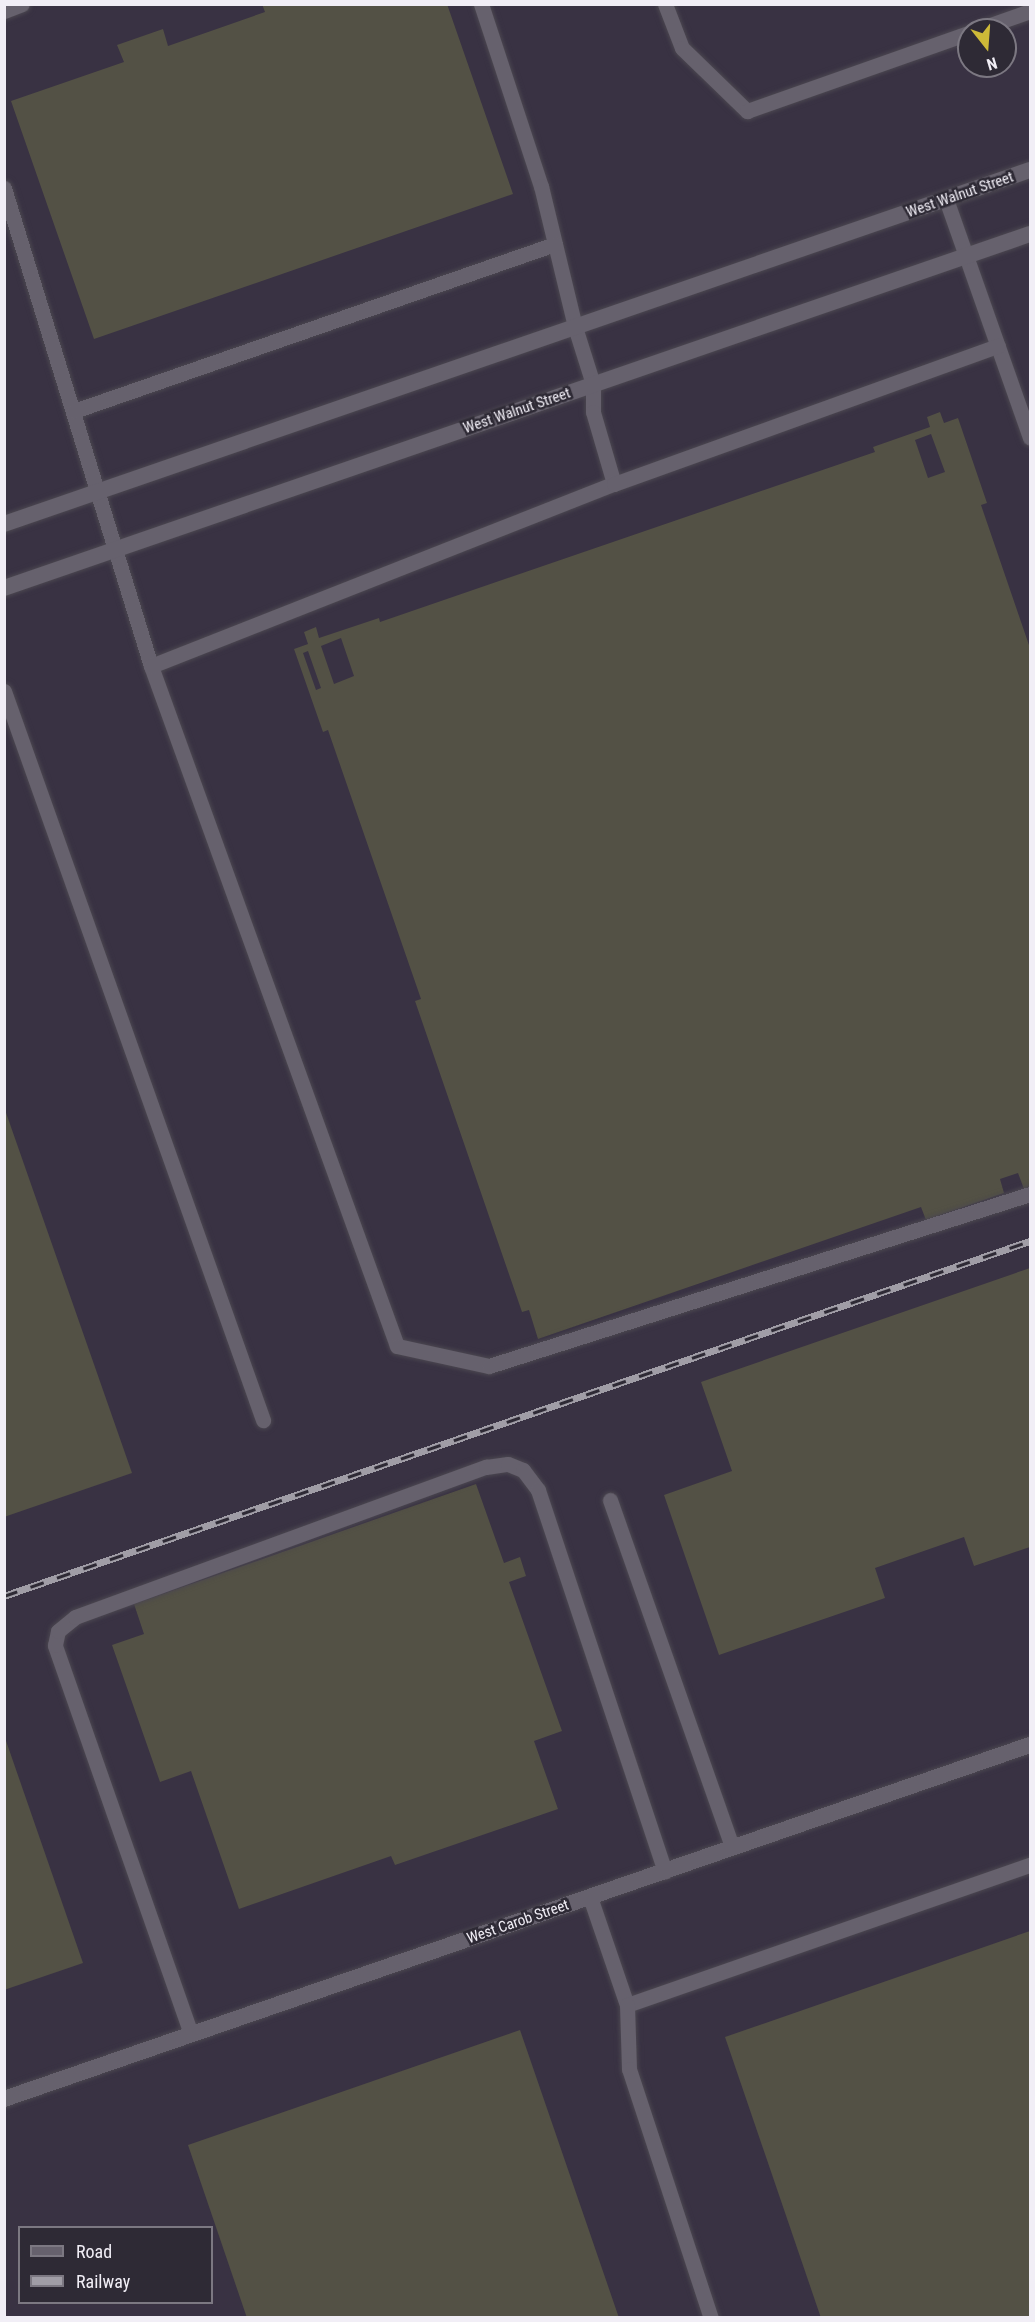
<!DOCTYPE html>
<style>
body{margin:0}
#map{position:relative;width:1035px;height:2322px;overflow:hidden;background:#2e2a35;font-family:"Roboto Condensed",sans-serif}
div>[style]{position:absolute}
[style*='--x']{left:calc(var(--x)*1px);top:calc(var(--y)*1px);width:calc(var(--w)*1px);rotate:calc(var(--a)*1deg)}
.built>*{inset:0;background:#393243}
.building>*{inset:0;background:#535145}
.roads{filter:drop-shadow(0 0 2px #4b4750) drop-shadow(0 0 2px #4b4750)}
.service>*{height:15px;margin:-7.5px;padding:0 7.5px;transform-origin:7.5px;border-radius:7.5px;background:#66616d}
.minor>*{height:16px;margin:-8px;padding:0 8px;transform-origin:8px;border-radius:8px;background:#66616d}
.tertiary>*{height:16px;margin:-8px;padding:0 8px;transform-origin:8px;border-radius:8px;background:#66616d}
.rail>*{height:7px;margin-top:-3.5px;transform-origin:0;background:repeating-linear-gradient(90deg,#2e2a35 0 14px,#a09da6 0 28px);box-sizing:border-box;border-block:2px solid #a09da6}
span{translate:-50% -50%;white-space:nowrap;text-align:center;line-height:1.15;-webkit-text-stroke:5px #2e2a35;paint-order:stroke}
.street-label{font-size:15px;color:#f1eef6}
.frame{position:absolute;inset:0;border:6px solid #f1eef6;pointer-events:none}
.legend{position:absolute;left:18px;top:2226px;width:195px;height:78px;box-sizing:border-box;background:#2e2a35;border:2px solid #7c7882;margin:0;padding:8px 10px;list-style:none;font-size:18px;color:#f1eef6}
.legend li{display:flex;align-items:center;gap:12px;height:30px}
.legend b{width:30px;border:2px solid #7c7882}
.north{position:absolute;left:957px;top:18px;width:60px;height:60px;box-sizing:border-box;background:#2e2a35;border:2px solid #7c7882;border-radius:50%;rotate:163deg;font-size:16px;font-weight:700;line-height:24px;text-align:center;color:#f1eef6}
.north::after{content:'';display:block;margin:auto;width:21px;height:27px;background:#cdb938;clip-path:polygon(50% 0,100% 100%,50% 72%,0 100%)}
</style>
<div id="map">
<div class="built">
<div style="clip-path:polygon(evenodd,5px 5px,1030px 5px,1030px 2317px,5px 2317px,5px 5px,969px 30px,1005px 30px,1005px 66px,969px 66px,969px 30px,5px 5px,20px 2228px,212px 2228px,212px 2302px,20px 2302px,20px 2228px)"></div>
</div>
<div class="building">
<div style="clip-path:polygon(262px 4px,447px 4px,513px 194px,94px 339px,11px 101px,124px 62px,117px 45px,163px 29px,168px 46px,265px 12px)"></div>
<div style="clip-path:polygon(evenodd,940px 412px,944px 423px,958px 418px,987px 503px,981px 505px,1030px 648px,1030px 1187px,1024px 1189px,1018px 1173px,1000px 1179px,1004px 1193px,926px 1220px,921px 1207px,538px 1339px,529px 1310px,522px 1312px,415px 1001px,421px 999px,328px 730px,323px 732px,294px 649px,308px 644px,304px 632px,316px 627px,319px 638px,379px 618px,380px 622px,875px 452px,873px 447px,930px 427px,927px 417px,940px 412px,931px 434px,945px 472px,928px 478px,915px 440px,931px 434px,940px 412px,341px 638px,354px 676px,334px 684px,321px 646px,341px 638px,940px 412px,308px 651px,321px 688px,316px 690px,303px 653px,308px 651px)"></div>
<div style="clip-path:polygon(4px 1107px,132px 1473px,4px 1517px)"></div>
<div style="clip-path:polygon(1030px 1268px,1030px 1547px,974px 1566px,964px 1537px,875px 1568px,885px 1598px,719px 1655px,664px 1495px,732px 1471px,701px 1382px)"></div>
<div style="clip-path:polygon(476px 1484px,504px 1563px,520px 1557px,526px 1576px,509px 1582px,562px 1731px,534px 1741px,558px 1809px,395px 1865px,391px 1856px,239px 1909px,191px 1771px,160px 1782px,112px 1645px,144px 1634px,134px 1604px)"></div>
<div style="clip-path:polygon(4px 1735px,83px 1963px,4px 1990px)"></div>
<div style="clip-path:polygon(1030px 1931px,1030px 2318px,821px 2318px,725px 2037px)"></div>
<div style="clip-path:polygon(520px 2030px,619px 2318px,247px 2318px,188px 2145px)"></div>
</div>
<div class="roads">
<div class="service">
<div style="--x:481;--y:4;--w:192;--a:71.8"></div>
<div style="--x:541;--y:186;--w:145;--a:76.4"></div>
<div style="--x:575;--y:327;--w:60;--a:72.5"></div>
<div style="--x:593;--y:384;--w:28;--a:90"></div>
<div style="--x:593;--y:412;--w:75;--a:73.7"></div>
<div style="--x:665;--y:4;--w:47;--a:68.9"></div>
<div style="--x:682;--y:48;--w:91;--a:44.1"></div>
<div style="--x:747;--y:111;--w:235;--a:-19.4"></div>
<div style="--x:4;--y:11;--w:19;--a:-21"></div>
<div style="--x:976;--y:30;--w:57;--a:-19.4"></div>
<div style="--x:4;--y:188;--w:500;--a:72.91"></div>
<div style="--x:151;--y:666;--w:723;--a:70.11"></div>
<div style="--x:397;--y:1346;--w:94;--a:12.3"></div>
<div style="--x:489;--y:1366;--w:568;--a:-17.64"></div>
<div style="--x:946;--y:199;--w:253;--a:70.6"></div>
<div style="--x:74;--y:411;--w:509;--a:-19.15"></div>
<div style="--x:151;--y:666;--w:497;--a:-21.5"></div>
<div style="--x:614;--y:484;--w:408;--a:-19.8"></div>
<div style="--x:4;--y:691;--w:774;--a:70.44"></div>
<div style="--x:610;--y:1500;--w:368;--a:70.6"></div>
<div style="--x:590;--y:1897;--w:114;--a:71.1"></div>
<div style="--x:627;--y:2005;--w:427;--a:-19.2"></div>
<div style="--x:627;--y:2005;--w:64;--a:88.2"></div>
<div style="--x:629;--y:2069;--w:262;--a:71.8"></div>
<div style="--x:191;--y:2034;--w:412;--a:-109.3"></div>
<div style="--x:55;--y:1645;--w:14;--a:-78"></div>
<div style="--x:58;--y:1631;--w:22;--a:-39"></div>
<div style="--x:75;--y:1617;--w:438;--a:-20.1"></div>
<div style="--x:486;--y:1467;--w:22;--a:-8"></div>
<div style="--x:508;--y:1464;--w:16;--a:22"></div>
<div style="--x:523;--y:1470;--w:25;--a:53"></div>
<div style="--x:538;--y:1490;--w:402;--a:71.6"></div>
</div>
<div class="minor">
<div style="--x:4;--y:2099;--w:1085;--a:-19.04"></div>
</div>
<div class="tertiary">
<div style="--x:4;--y:524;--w:1085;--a:-19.04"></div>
<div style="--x:4;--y:588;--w:1085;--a:-19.04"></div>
</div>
</div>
<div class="rail">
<div style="--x:4;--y:1596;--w:1086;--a:-19.09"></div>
</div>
<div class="street-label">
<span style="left:960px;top:195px;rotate:-19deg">West Walnut Street</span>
<span style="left:517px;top:411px;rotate:-19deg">West Walnut Street</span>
<span style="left:518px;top:1922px;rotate:-19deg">West Carob Street</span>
</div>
<div class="frame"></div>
<ul class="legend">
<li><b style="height:8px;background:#66616d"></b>Road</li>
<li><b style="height:8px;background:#a09da6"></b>Railway</li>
</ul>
<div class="north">N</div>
</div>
